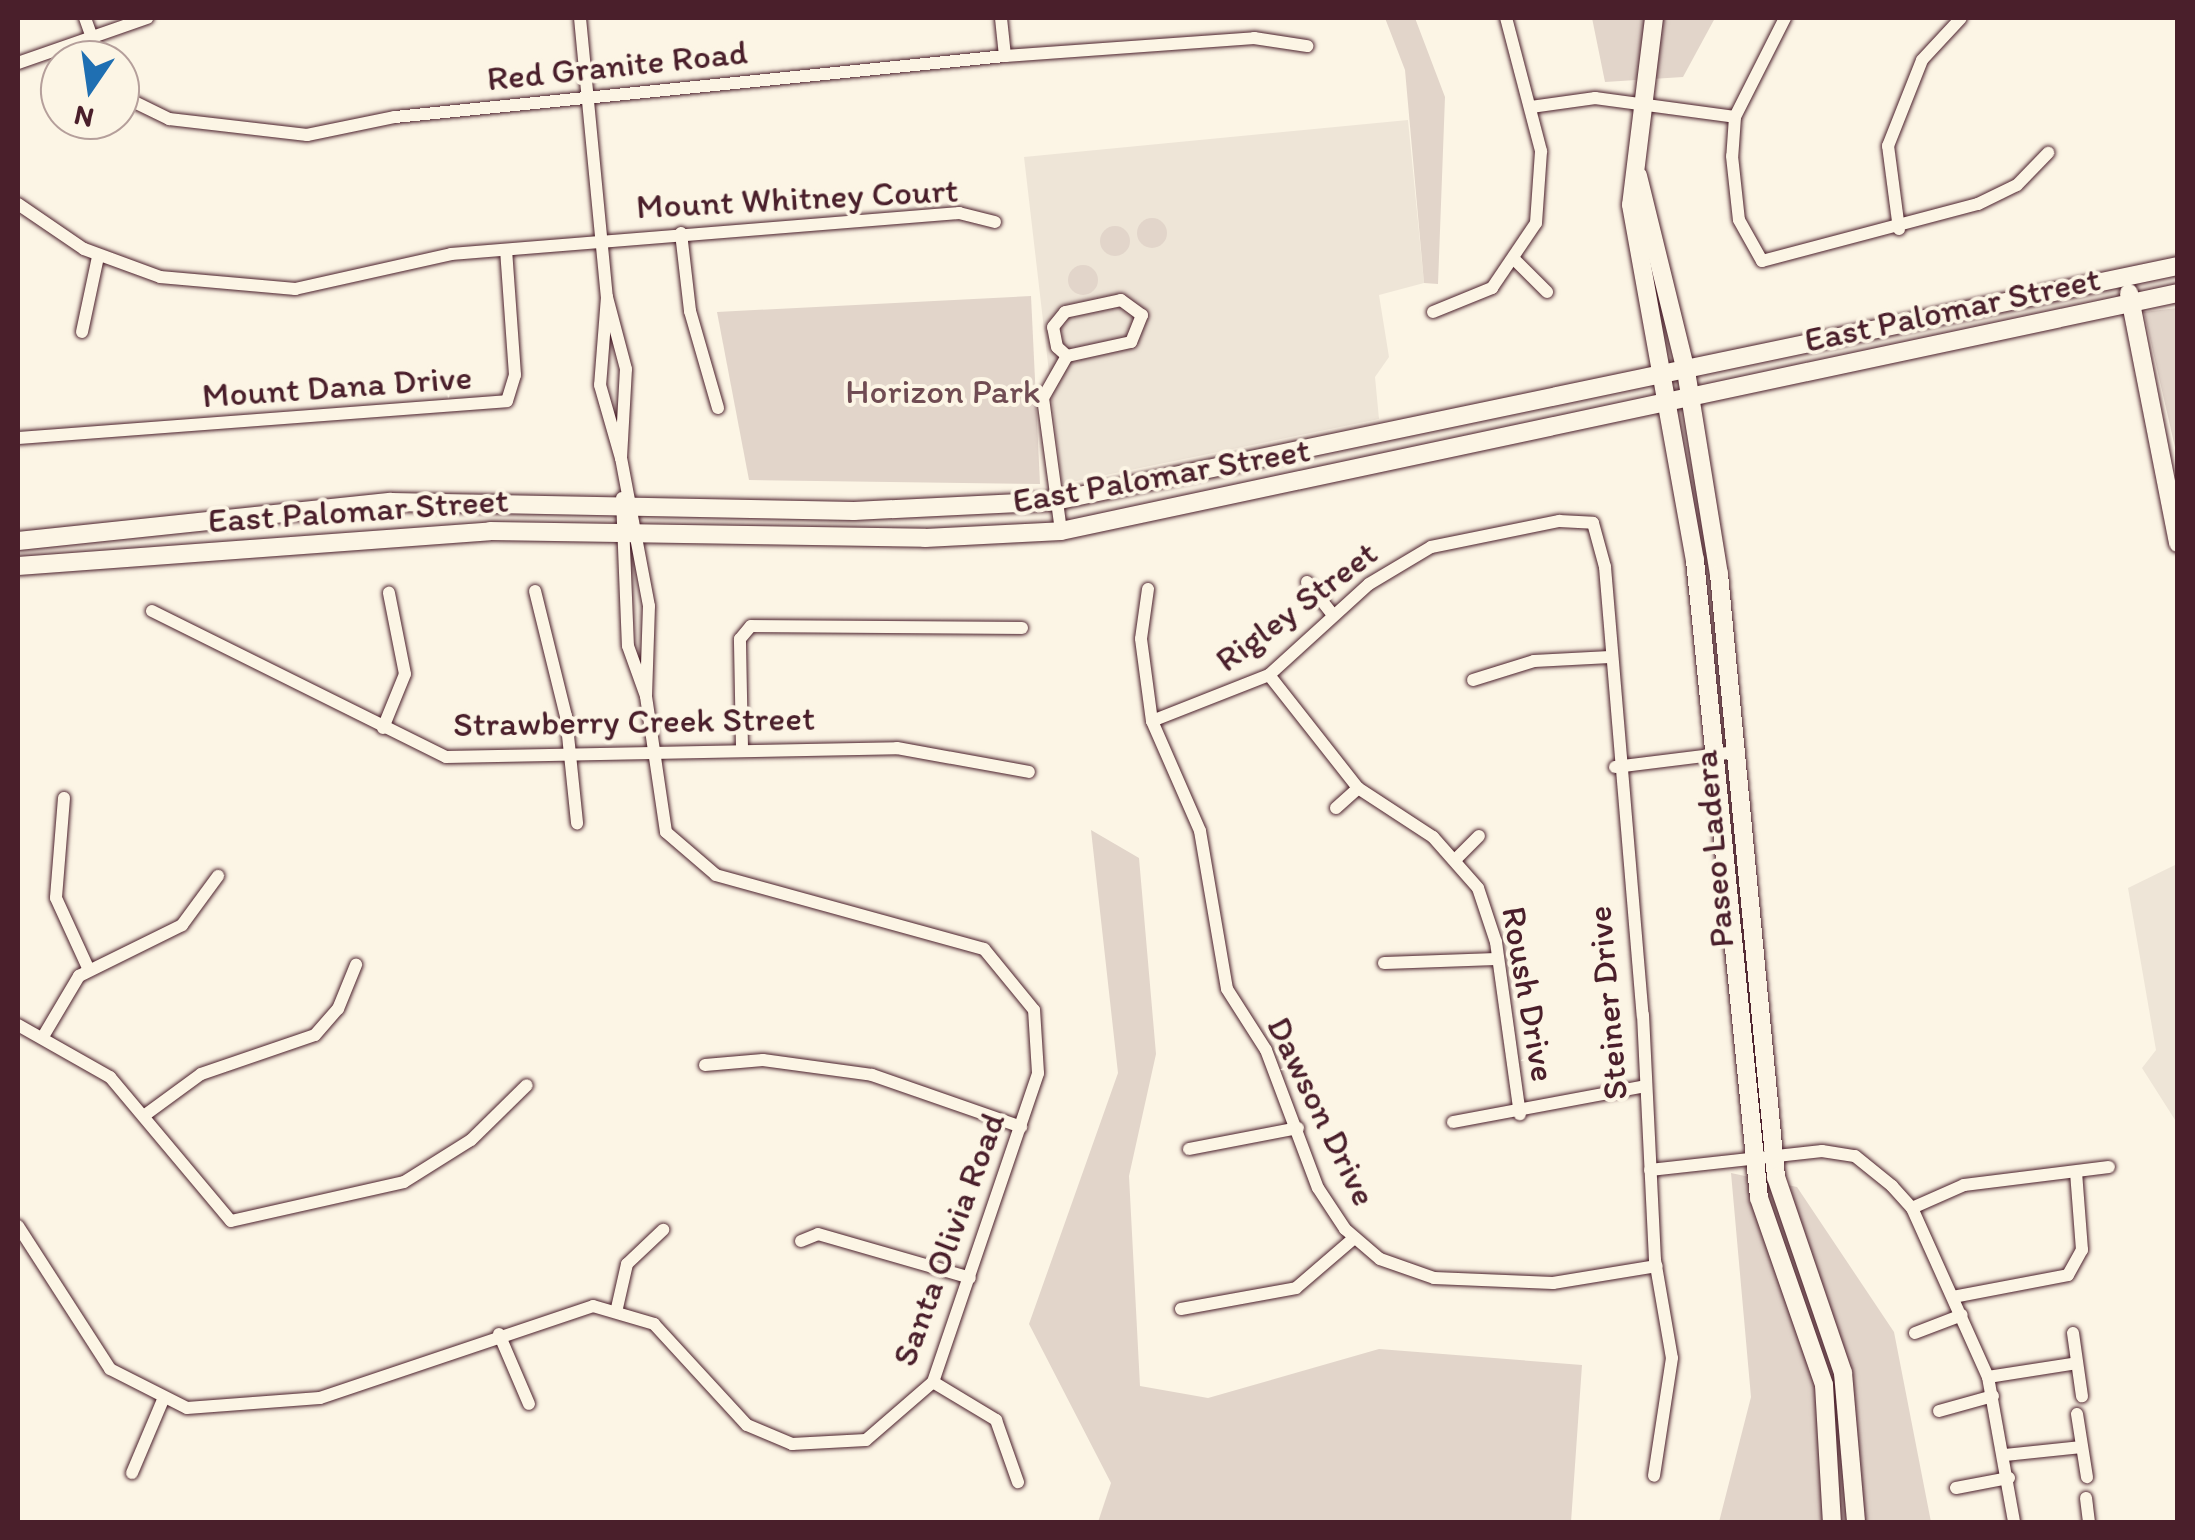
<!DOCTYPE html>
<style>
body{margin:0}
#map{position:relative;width:2195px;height:1540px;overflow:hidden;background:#fcf5e5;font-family:Itim,sans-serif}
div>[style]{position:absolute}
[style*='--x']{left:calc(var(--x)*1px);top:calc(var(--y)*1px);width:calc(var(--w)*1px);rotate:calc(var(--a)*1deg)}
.built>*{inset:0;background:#eee5d7}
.green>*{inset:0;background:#e2d5ca}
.round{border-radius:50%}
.roads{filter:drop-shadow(0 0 2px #4a1f2b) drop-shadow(0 0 2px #4a1f2b)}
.street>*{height:12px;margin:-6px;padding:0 6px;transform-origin:6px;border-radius:6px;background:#fcf5e5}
.secondary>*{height:18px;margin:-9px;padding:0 9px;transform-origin:9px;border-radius:9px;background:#fcf5e5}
span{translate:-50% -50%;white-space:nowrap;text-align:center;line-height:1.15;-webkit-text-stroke:8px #fcf5e5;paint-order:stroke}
.street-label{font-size:35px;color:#4a1f2b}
.park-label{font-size:35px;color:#704c53}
.frame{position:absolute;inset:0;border:20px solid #4a1f2b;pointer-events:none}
.north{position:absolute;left:40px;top:40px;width:100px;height:100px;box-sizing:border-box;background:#fcf5e5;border:2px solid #b59f9b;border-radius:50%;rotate:193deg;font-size:28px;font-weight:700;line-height:40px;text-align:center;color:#4a1f2b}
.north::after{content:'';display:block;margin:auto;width:35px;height:45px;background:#1f6fb2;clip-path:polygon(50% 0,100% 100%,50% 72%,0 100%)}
</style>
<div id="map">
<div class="built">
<div style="clip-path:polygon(1408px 120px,1424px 283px,1379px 295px,1389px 357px,1375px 377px,1379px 419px,1062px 484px,1024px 157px)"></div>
<div style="clip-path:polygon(2177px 864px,2177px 1123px,2142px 1068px,2156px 1050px,2128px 888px)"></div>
</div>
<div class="green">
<div style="clip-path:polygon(1385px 18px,1415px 18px,1445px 97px,1438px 284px,1424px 283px,1405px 70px)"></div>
<div style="clip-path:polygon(1592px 18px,1715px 18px,1683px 77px,1605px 82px)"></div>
<div class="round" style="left:1137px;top:218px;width:30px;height:30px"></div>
<div class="round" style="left:1100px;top:226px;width:30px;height:30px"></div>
<div class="round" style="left:1068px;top:265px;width:30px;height:30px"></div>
<div style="clip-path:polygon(1031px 296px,1040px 484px,749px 480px,717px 312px)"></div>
<div style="clip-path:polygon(2177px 308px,2178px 308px,2177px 456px,2144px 312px)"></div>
<div style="clip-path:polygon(1091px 830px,1139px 858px,1156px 1054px,1129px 1176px,1140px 1386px,1208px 1398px,1379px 1349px,1582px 1365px,1571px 1522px,1098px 1522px,1111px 1483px,1029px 1324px,1118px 1073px)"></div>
<div style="clip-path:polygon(1731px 1173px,1797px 1187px,1894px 1332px,1931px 1522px,1719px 1522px,1751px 1397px)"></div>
</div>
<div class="roads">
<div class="street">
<div style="--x:85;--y:18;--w:45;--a:70.3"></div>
<div style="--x:580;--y:18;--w:280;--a:84.5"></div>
<div style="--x:607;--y:297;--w:88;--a:94.5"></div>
<div style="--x:600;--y:385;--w:76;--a:74"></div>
<div style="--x:1001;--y:18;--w:38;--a:84"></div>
<div style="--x:1785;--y:18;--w:111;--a:116.8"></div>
<div style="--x:1735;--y:117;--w:39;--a:94"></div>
<div style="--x:1732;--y:156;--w:64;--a:83.8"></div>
<div style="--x:1739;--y:220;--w:47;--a:60.7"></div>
<div style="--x:1762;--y:261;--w:223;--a:-14.8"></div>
<div style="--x:1978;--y:204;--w:43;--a:-26"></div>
<div style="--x:2017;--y:185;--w:45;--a:-45.9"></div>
<div style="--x:18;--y:63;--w:137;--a:-19.2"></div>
<div style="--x:120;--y:95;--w:55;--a:26.1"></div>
<div style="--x:169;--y:119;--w:139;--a:6.6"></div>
<div style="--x:307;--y:135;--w:90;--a:-11.6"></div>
<div style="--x:395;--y:117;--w:613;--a:-5.71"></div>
<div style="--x:1005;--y:56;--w:250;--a:-4.1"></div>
<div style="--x:1254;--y:38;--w:54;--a:8.6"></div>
<div style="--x:1531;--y:107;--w:65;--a:-8"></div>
<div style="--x:1595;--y:98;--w:141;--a:7.7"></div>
<div style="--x:18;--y:204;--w:80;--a:34.3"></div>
<div style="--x:84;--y:249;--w:81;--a:20.2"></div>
<div style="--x:160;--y:277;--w:136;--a:5.1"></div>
<div style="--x:295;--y:289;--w:160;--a:-12.6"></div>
<div style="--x:451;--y:254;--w:510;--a:-4.61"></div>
<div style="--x:959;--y:213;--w:37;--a:14"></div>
<div style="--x:1899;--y:229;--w:84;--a:-97.5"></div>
<div style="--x:1888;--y:146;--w:92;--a:-68.4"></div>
<div style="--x:1922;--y:60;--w:57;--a:-47.1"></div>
<div style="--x:681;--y:233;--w:79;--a:83.4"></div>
<div style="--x:690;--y:311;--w:101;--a:73.9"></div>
<div style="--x:1516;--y:261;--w:44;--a:45"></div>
<div style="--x:1121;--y:300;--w:26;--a:36"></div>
<div style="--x:1142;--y:315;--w:29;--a:112"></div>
<div style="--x:1131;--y:342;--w:66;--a:167.7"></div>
<div style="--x:1067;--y:356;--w:13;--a:-138"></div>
<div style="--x:1057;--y:347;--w:20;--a:-101"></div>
<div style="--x:1053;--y:327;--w:19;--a:-51"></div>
<div style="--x:1065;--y:312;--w:57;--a:-12.1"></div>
<div style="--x:1433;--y:312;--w:64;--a:-22.1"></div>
<div style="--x:1492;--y:288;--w:78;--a:-55.9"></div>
<div style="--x:1536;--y:223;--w:72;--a:-86"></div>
<div style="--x:1541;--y:151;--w:138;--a:-104.7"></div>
<div style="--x:82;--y:332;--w:77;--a:-78"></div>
<div style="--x:18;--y:438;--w:490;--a:-4.3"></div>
<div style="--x:507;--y:401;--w:27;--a:-73"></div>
<div style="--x:515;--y:375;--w:125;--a:-94.1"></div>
<div style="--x:622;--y:498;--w:148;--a:87.7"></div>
<div style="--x:628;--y:646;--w:53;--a:70.2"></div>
<div style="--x:1061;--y:531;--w:134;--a:-97.7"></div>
<div style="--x:1043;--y:398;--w:48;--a:-60.3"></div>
<div style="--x:1307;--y:582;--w:42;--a:51.8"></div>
<div style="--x:1148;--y:589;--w:50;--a:98"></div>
<div style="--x:1141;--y:639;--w:83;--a:82.4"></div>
<div style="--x:1152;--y:721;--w:120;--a:66.4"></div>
<div style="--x:1200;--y:831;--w:160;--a:80.3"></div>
<div style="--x:1227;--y:989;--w:72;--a:57.4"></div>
<div style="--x:1266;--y:1050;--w:147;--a:69.4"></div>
<div style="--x:1318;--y:1188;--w:49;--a:56.6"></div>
<div style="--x:1345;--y:1229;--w:46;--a:40.6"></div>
<div style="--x:1380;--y:1259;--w:57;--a:19.4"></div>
<div style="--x:1434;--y:1278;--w:119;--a:2.4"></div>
<div style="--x:1553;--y:1283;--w:105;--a:-9.3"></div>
<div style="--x:535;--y:591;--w:129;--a:76.1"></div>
<div style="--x:566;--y:716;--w:108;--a:84.1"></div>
<div style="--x:152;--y:611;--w:328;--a:26.4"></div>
<div style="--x:446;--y:757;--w:451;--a:-1.1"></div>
<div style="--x:897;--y:748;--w:134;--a:10.3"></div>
<div style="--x:1269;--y:675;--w:144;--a:51.8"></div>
<div style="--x:1358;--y:788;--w:90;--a:33.2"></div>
<div style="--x:1433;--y:837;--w:68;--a:48.6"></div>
<div style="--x:1478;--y:888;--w:57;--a:71.6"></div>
<div style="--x:1496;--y:942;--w:174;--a:82.1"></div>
<div style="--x:1473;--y:680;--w:64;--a:-17.3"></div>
<div style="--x:1534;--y:661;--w:76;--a:-3"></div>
<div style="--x:1152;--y:721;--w:126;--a:-21.5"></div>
<div style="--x:1269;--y:675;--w:135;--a:-42.3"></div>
<div style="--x:1369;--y:584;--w:72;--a:-30.8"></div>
<div style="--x:1431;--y:547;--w:131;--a:-11.5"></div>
<div style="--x:1559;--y:521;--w:34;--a:3"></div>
<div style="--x:1593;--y:523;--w:46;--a:74.7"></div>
<div style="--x:1605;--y:567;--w:450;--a:85.2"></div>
<div style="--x:1643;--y:1015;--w:245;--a:87.2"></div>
<div style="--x:1655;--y:1260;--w:99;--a:80.2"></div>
<div style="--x:1672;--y:1358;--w:119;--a:98.7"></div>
<div style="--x:383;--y:728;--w:58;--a:-67.8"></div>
<div style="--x:405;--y:674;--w:83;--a:-101.2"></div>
<div style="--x:742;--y:747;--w:108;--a:-91.1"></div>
<div style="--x:740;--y:639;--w:17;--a:-50"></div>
<div style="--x:751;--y:626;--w:271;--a:0.4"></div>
<div style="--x:1615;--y:767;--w:122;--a:-7.1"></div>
<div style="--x:64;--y:798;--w:100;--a:94.6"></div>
<div style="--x:56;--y:898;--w:77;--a:65.4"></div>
<div style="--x:1336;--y:808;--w:30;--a:-42"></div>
<div style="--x:1457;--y:858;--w:31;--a:-45"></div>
<div style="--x:1384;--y:963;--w:113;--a:-2"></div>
<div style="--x:18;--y:1025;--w:106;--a:29.5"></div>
<div style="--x:110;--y:1077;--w:188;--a:50"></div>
<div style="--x:231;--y:1221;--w:177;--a:-12.7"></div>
<div style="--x:404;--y:1182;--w:79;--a:-32.1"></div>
<div style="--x:471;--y:1140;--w:78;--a:-44.5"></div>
<div style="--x:44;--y:1035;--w:69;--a:-59.3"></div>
<div style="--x:79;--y:976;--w:115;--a:-26.3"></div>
<div style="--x:182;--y:925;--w:61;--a:-53.7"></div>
<div style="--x:705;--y:1065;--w:58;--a:-4.9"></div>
<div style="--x:763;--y:1060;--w:110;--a:7.8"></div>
<div style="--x:872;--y:1075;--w:158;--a:19.2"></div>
<div style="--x:145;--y:1115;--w:69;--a:-36.2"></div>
<div style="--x:201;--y:1074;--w:120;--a:-18.9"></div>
<div style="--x:315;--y:1035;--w:35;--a:-49"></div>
<div style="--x:338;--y:1009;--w:48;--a:-67.8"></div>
<div style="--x:1453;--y:1122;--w:195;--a:-10.6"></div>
<div style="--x:1189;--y:1149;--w:111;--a:-10.9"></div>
<div style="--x:1650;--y:1170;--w:173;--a:-6.3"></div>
<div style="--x:1822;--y:1151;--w:33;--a:9"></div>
<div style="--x:1855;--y:1156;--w:48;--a:39"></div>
<div style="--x:1892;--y:1186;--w:30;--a:48"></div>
<div style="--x:1912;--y:1208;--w:185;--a:65.8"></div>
<div style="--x:1988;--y:1377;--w:147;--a:79.8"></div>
<div style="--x:1912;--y:1208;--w:57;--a:-23.9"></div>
<div style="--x:1964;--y:1185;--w:146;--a:-7.1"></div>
<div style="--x:18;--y:1226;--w:170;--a:57.2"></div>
<div style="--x:110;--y:1369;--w:86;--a:26.9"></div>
<div style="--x:187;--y:1408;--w:133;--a:-4.3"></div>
<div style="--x:320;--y:1398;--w:288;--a:-18.6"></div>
<div style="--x:593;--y:1306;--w:64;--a:16.4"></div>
<div style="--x:654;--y:1324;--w:137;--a:47.4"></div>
<div style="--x:747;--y:1425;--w:49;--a:22.9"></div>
<div style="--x:792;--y:1444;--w:74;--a:-3.1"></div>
<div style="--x:866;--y:1440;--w:89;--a:-40.9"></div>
<div style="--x:933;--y:1382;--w:326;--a:-71.2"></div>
<div style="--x:1038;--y:1073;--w:63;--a:-93.6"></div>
<div style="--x:1034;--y:1010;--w:79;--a:-129.3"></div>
<div style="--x:984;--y:949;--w:278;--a:-164.6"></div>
<div style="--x:716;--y:875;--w:66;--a:-139.3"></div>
<div style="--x:666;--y:832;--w:137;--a:-98.4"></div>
<div style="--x:646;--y:696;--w:90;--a:-88.1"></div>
<div style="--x:649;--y:606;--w:151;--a:-100.7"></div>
<div style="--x:621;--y:458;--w:89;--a:-86.8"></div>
<div style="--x:626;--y:369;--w:74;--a:-104.8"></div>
<div style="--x:801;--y:1241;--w:18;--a:-22"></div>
<div style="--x:818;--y:1234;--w:158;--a:16.1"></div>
<div style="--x:1953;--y:1297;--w:117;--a:-10.8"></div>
<div style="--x:2068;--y:1275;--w:29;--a:-61"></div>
<div style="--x:2082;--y:1250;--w:78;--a:-94.4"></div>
<div style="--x:617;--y:1308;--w:45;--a:-77.2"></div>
<div style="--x:627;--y:1264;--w:50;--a:-43.4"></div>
<div style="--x:1181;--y:1309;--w:117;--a:-10.3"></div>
<div style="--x:1296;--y:1288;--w:75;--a:-40.7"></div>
<div style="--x:1915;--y:1333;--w:50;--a:-21"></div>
<div style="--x:2073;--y:1333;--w:64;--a:81.9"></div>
<div style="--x:499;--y:1334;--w:76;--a:66.8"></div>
<div style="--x:1988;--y:1377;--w:90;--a:-8.9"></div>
<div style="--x:933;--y:1382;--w:74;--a:31.1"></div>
<div style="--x:996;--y:1420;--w:66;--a:70.5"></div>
<div style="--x:1939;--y:1411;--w:56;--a:-15.5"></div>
<div style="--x:2077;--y:1414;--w:64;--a:81"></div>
<div style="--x:2005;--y:1455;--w:77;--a:-5.9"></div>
<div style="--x:132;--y:1473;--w:77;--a:-67.1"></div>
<div style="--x:1956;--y:1488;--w:54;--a:-10.7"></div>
<div style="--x:2086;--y:1498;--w:24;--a:83"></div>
</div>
<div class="secondary">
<div style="--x:1654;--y:18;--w:188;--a:97"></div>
<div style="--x:1631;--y:205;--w:361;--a:79.8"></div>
<div style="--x:1695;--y:560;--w:641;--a:84.27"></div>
<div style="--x:1759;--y:1198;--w:198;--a:70.8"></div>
<div style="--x:1824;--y:1385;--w:137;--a:86.7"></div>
<div style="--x:1638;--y:176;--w:201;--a:76.2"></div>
<div style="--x:1686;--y:371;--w:206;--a:80.8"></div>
<div style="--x:1719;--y:574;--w:606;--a:84.6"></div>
<div style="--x:1776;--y:1177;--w:207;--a:71.1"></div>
<div style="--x:1843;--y:1373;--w:150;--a:85"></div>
<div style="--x:2129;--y:293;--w:255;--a:78.9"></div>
<div style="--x:18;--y:541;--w:375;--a:-6"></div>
<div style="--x:391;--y:502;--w:463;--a:1.1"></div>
<div style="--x:854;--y:511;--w:201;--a:-2.8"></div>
<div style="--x:1055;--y:501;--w:1147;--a:-11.82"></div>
<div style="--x:18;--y:566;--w:473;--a:-4.2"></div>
<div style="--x:490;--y:531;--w:435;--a:0.9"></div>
<div style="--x:925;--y:538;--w:136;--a:-2.9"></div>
<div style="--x:1061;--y:531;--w:1142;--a:-12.03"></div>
</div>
</div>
<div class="street-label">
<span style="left:617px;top:65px;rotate:-6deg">Red Granite Road</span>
<span style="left:797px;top:198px;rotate:-3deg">Mount Whitney Court</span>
<span style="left:1952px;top:309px;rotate:-12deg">East Palomar Street</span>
<span style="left:337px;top:386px;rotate:-4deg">Mount Dana Drive</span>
<span style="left:1161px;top:475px;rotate:-10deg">East Palomar Street</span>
<span style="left:358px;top:510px;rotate:-4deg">East Palomar Street</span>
<span style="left:1296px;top:606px;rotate:-37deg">Rigley Street</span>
<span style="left:634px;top:721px;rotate:-1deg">Strawberry Creek Street</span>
<span style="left:1713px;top:849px;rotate:-95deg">Paseo Ladera</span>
<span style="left:1529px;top:994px;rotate:80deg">Roush Drive</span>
<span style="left:1607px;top:1003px;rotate:-95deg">Steiner Drive</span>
<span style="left:1322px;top:1111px;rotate:64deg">Dawson Drive</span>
<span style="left:948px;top:1239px;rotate:-70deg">Santa Olivia Road</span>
</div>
<div class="park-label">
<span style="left:943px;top:391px">Horizon Park</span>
</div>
<div class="frame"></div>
<div class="north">N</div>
</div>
